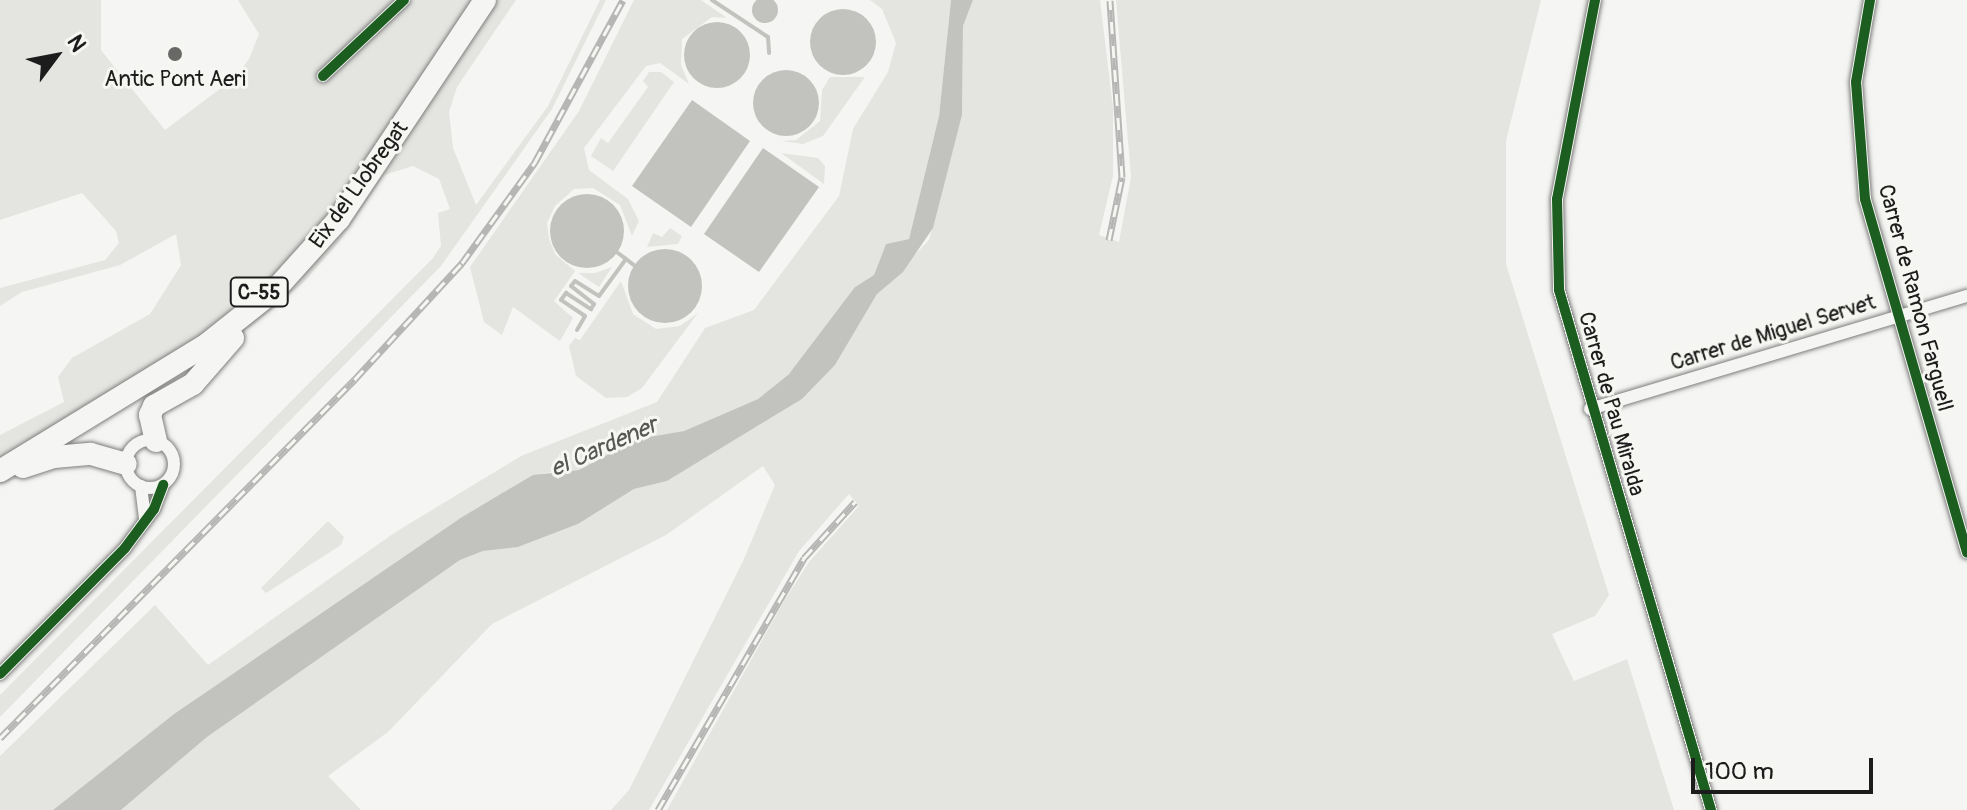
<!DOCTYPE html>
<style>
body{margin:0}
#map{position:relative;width:1967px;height:810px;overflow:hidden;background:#f5f5f3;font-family:Pangolin,sans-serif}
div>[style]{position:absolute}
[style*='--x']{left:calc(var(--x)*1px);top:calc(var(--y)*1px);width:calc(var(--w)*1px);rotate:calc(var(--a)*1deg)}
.green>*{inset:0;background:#e4e4e1}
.water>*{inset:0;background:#c2c2bf}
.round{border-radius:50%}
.stream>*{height:4px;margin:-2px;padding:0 2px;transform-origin:2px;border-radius:2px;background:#c2c2bf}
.roads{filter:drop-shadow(0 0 2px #7e7e7d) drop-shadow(0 0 2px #7e7e7d)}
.street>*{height:12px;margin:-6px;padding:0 6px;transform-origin:6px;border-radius:6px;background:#f5f5f3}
.street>.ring{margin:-6px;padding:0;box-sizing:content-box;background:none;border:12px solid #f5f5f3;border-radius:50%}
.highway>*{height:22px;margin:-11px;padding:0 11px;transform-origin:11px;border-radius:11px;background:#f5f5f3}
.rail>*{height:7px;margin-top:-3.5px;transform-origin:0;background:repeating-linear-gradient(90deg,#f6f6f2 0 12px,#b6b6b5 0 24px);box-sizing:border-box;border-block:2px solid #b6b6b5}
.cycleway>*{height:10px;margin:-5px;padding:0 5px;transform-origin:5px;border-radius:5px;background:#1b5e20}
.dots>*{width:22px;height:22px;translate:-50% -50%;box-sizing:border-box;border:4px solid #f6f6f2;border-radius:50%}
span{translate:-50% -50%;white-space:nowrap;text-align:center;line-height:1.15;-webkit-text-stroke:6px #f6f6f2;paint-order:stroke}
.shield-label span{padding:2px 6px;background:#f6f6f2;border:2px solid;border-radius:6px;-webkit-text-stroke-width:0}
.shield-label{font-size:20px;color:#1c1c1c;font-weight:700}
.poi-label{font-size:22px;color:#1c1c1c}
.street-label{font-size:22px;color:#1c1c1c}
.water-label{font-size:24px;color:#565654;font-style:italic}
.north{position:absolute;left:16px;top:16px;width:80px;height:80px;-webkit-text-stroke:6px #f6f6f2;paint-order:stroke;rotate:58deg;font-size:22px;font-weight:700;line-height:32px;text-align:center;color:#1c1c1c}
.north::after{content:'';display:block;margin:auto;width:28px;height:36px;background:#1c1c1c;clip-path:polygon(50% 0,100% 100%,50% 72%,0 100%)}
.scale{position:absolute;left:1691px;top:758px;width:182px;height:36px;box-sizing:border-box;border:4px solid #1c1c1c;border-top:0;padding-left:10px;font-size:24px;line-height:28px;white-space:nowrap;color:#1c1c1c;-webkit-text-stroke:6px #f6f6f2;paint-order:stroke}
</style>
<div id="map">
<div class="green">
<div style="clip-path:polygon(0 0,101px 0,101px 50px,165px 130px,236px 77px,249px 59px,259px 34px,238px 0,516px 0,457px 87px,449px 112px,453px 148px,476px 205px,548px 106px,600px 0,606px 0,552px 109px,441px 266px,0 717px,0 695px,433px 258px,441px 246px,438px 213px,450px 209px,439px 179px,413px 166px,384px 175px,340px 241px,303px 283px,252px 326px,79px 433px,59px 461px,0 485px,0 435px,64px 402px,58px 377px,72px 358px,150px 314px,181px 265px,176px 234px,120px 265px,22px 292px,0 306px,0 288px,105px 260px,119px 243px,116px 231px,82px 193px,0 220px)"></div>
<div style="clip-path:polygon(634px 0,701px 0,727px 18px,712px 17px,682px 39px,681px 65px,689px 84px,660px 63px,646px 66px,584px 148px,589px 170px,628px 199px,639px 221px,632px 236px,620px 205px,593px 188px,574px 189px,555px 206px,547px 223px,549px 239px,555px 254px,575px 271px,554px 301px,573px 318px,560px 341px,513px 307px,502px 335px,484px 322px,470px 267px,579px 111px)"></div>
<div style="clip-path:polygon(870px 0,951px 0,939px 116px,909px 239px,886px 244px,874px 275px,855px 287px,797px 367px,758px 399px,684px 431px,637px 439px,579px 470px,544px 473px,524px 481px,462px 517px,174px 714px,53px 810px,0 810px,0 756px,155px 605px,208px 665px,394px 533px,521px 456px,657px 402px,705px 328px,754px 310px,839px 196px,853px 129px,888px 72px,896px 43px,882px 9px)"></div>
<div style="clip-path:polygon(973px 0,1100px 0,1113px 108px,1113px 176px,1099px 235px,1119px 242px,1131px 177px,1116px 0,1541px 0,1506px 141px,1506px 264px,1609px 595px,1595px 616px,1552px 634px,1574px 681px,1627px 659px,1674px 810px,667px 810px,784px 601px,809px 562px,859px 506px,849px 494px,799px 551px,649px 810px,611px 810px,629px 790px,743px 561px,775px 485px,763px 466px,666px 535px,492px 624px,388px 732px,328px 776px,361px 810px,121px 810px,207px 737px,460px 560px,483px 551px,518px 547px,578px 524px,634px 489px,667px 481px,802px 399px,835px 365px,877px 294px,929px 240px,962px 115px,963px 26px)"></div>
<div style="clip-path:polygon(649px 72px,661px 72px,674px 82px,613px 171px,591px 156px,601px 138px,608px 143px,648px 87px,643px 81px)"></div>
<div style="clip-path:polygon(830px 77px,865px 77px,823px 136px,803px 144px,781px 141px,796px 140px,820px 121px,822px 90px)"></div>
<div style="clip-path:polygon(781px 153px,818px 158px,825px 166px,824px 184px)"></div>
<div style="clip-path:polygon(670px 228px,682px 236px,678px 244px,647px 247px,653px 233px,662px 237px)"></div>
<div style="clip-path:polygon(612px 267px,599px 287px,578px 273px,595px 273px)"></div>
<div style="clip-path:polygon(621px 281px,633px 314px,656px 329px,680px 326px,698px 313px,642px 388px,627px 397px,606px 398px,576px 376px,569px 346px,575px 338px,580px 340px)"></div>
<div style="clip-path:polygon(328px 521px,344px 537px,341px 545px,266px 593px,261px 588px)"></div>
</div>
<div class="water">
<div class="round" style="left:752px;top:-3px;width:26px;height:26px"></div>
<div style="clip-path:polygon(951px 0,973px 0,963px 26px,962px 115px,933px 228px,903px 272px,877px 294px,835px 365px,802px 399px,667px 481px,634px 489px,578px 524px,518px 547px,483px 551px,460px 560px,207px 737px,121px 810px,53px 810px,174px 714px,462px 517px,533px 475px,579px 470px,637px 439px,684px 431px,758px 399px,789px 374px,855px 287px,874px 275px,886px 244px,909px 239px,939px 116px)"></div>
<div class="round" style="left:810px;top:9px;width:66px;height:66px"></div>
<div class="round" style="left:684px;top:22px;width:66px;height:66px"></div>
<div class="round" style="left:753px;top:70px;width:66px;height:66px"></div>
<div style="clip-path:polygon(692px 100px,750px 141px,691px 227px,632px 186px)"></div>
<div style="clip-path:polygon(763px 148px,819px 187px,759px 272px,704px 234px)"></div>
<div class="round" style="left:550px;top:194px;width:74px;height:74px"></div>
<div class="round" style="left:628px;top:249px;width:74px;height:74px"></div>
</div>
<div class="stream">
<div style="--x:712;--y:0;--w:67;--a:33.5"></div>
<div style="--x:768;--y:37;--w:16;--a:86"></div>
<div style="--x:618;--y:253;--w:20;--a:37"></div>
<div style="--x:577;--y:330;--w:16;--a:-60"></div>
<div style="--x:585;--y:316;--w:29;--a:-146"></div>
<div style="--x:561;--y:300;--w:9;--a:-54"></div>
<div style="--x:566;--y:293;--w:30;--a:33"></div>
<div style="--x:591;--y:309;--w:6;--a:-59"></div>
<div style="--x:594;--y:304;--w:29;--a:-142"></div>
<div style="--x:571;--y:286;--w:6;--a:-51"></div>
<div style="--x:575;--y:281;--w:28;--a:32"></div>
<div style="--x:599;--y:296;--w:46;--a:-53.9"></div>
</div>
<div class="roads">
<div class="street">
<div style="--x:1595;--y:0;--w:203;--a:100.8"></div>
<div style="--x:1557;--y:199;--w:91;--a:88.7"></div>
<div style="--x:1559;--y:290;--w:542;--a:73.71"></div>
<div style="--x:1870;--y:0;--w:83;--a:99.7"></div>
<div style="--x:1856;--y:82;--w:117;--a:85.6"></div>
<div style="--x:1865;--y:199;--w:368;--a:73.9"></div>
<div style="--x:323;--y:76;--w:111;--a:-43.2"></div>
<div style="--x:1590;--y:409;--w:394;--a:-16.7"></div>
<div class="ring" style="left:126px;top:440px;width:36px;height:36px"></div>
<div style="--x:141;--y:486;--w:35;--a:83"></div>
<div style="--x:0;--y:674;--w:177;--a:-45.2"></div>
<div style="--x:125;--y:548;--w:49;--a:-53.4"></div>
<div style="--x:154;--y:509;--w:26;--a:-69"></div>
</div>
<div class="highway">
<div style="--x:156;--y:441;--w:27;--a:-103"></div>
<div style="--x:150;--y:415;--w:10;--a:-66"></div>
<div style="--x:154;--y:406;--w:45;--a:-29.4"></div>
<div style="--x:193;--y:384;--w:61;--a:-49"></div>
<div style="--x:23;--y:467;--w:33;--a:-18"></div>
<div style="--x:54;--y:457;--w:37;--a:-5"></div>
<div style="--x:91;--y:454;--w:36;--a:16"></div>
<div style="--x:0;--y:471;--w:243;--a:-31.5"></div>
<div style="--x:207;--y:344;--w:87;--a:-38.5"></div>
<div style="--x:275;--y:290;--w:96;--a:-48"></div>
<div style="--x:339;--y:219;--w:263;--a:-56.3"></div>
</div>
</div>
<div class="rail">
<div style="--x:1109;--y:240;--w:64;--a:-78.3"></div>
<div style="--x:1122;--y:177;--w:177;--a:-93.9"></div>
<div style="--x:0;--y:738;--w:505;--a:-45.32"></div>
<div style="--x:355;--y:379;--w:158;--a:-47.3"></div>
<div style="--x:462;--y:263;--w:125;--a:-54.1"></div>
<div style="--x:535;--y:162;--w:184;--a:-61.5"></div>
<div style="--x:658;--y:810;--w:291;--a:-59.9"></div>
<div style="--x:804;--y:558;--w:76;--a:-47.7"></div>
</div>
<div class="cycleway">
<div style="--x:1595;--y:0;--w:203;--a:100.8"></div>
<div style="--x:1557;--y:199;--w:91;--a:88.7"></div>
<div style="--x:1559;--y:290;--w:542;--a:73.71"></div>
<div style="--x:1870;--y:0;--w:83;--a:99.7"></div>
<div style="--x:1856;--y:82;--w:117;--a:85.6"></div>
<div style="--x:1865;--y:199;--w:368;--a:73.9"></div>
<div style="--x:323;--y:76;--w:111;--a:-43.2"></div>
<div style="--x:0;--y:674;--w:177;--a:-45.2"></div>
<div style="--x:125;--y:548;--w:49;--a:-53.4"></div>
<div style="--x:154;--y:509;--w:26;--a:-69"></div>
</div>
<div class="dots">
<div style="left:175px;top:54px;background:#686867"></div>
</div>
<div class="shield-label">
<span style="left:259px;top:292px">C-55</span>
</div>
<div class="poi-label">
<span style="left:175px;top:80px">Antic Pont Aeri</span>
</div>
<div class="street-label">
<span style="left:359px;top:185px;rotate:-54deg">Eix del Llobregat</span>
<span style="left:1915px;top:298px;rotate:75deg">Carrer de Ramon Farguell</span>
<span style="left:1773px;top:333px;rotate:-17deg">Carrer de Miguel Servet</span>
<span style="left:1611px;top:404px;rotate:74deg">Carrer de Pau Miralda</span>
</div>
<div class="water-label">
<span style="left:604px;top:447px;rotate:-24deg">el Cardener</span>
</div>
<div class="north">N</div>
<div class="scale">100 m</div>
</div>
